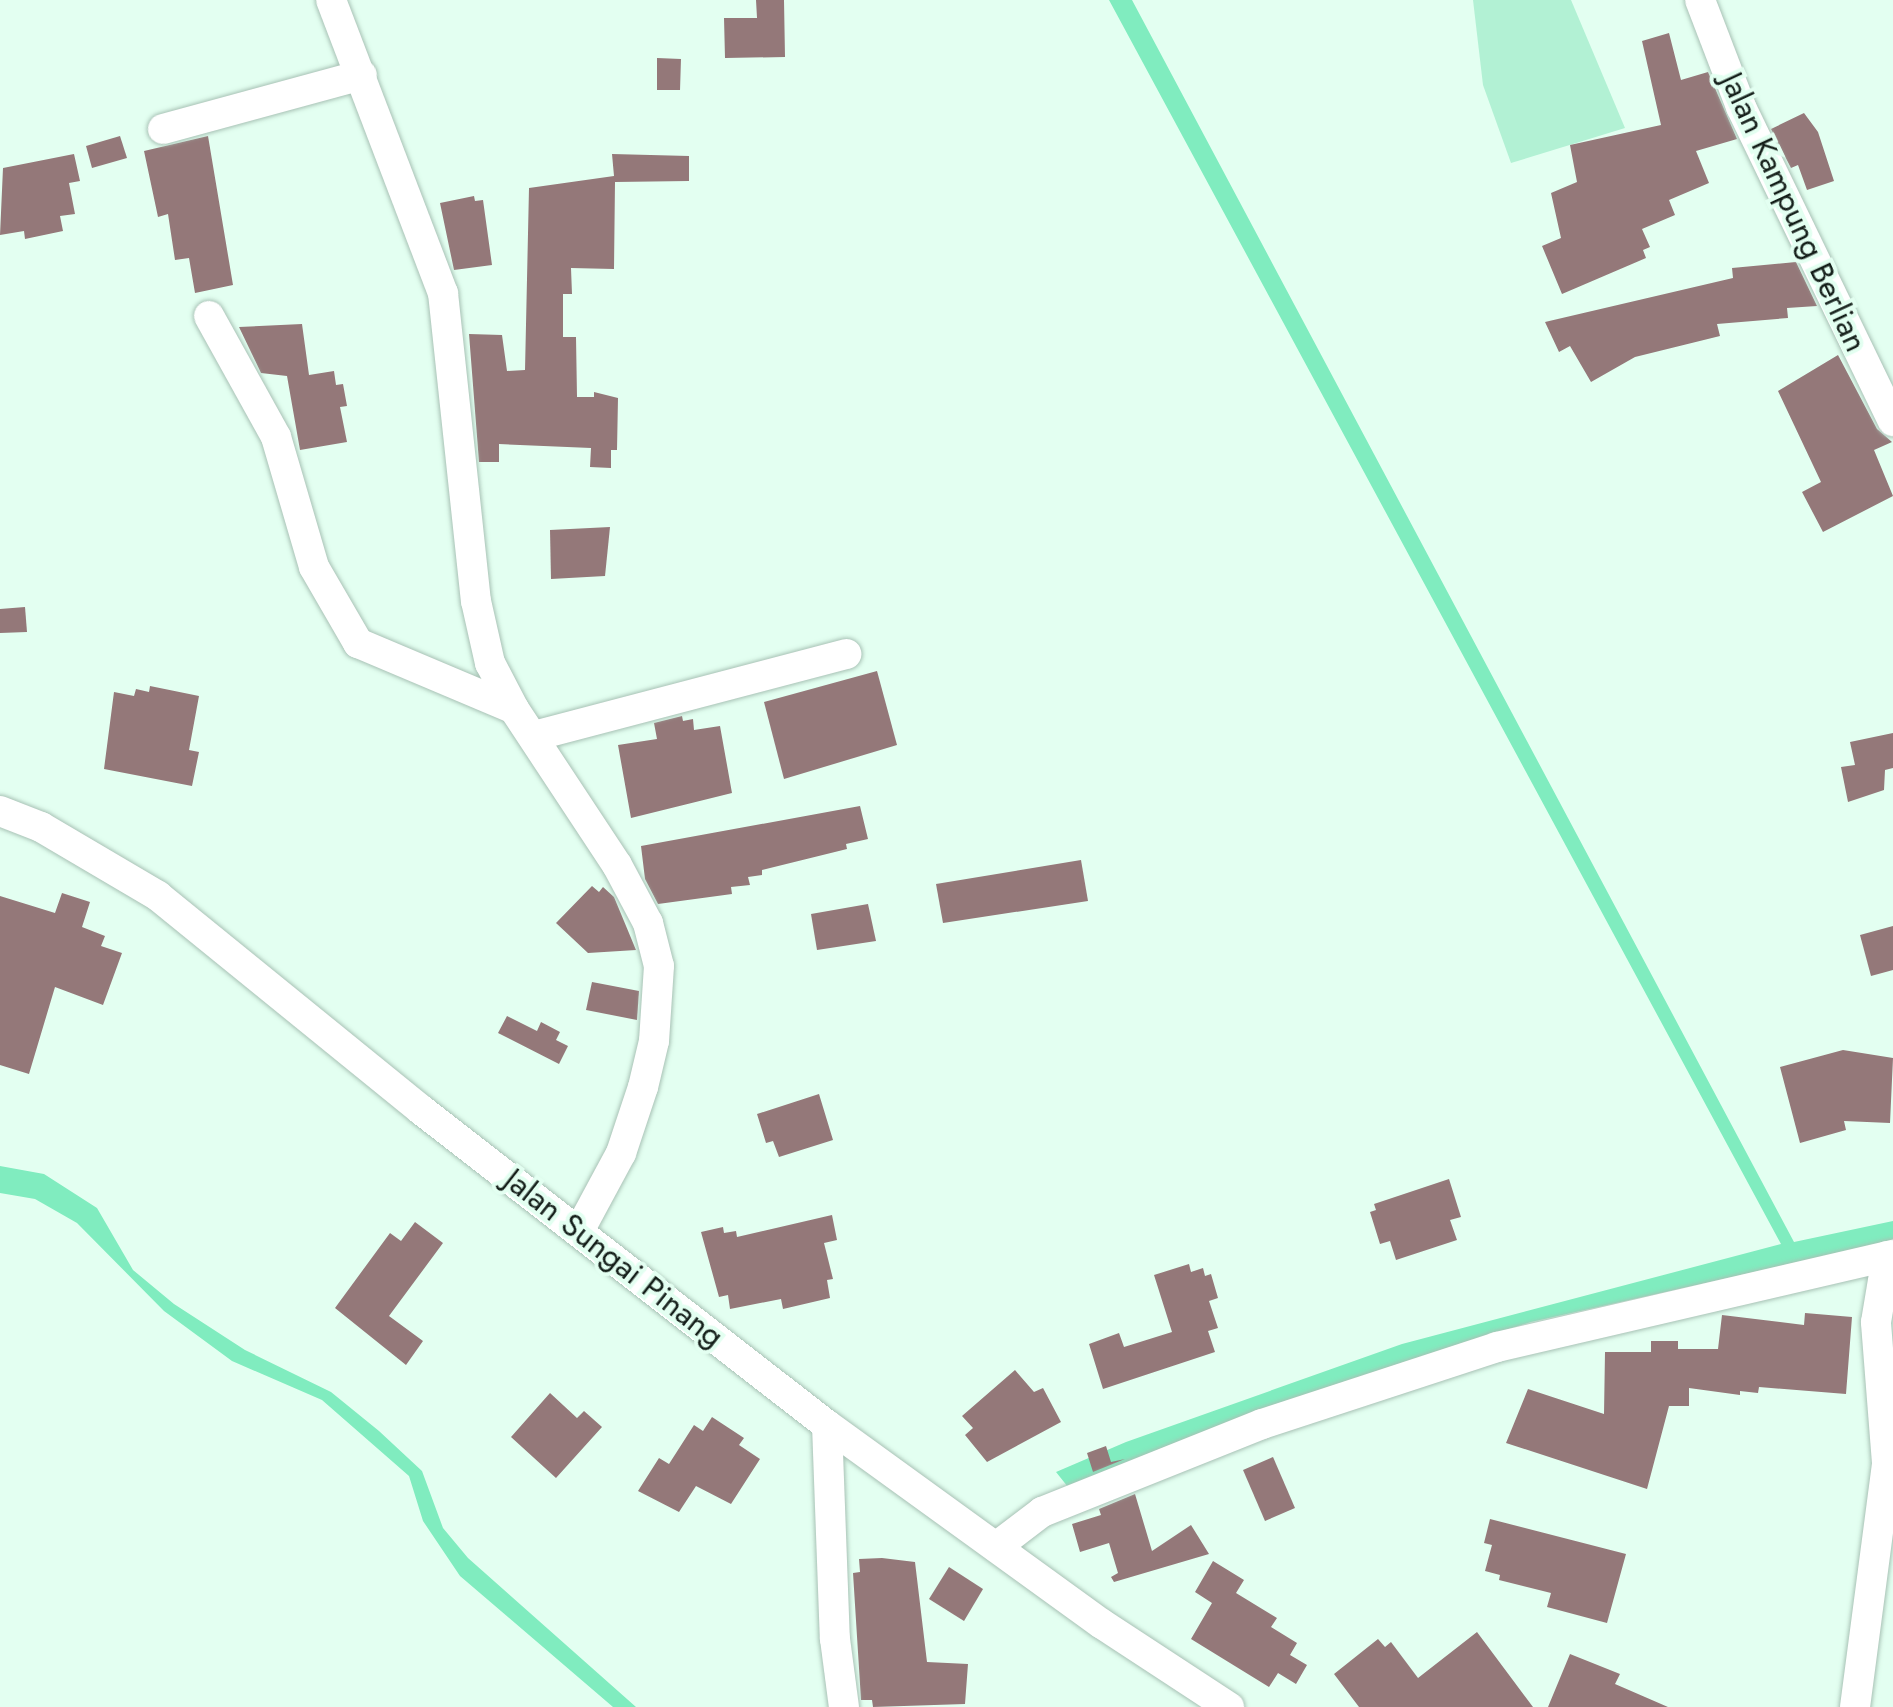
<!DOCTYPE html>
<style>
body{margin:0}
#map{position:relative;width:1893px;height:1707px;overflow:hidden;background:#e3fff1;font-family:Jost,sans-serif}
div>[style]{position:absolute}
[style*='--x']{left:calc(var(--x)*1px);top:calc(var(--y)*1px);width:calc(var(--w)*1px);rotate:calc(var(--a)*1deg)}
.green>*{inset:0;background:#b2f1d4}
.water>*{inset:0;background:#80ecbf}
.building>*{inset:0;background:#947879}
.roads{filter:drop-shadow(0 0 2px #a8c2b5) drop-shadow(0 0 2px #a8c2b5)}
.minor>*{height:30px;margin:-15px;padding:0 15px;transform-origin:15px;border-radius:15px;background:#fff}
span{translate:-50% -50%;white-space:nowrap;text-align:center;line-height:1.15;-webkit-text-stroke:8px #e3fff1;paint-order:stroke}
.street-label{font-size:32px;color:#141e19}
</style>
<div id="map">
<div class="green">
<div style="clip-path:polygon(1473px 0,1571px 0,1625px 128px,1511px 163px,1483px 85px)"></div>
</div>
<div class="water">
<div style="clip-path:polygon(1109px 0,1132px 0,1794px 1242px,1893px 1221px,1893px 1241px,1531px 1322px,1411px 1360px,1068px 1487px,1056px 1472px,1126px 1442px,1402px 1344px,1781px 1244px)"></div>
<div style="clip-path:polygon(0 1166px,44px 1174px,97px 1208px,133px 1270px,174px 1304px,245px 1350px,331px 1392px,379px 1431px,422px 1471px,443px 1528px,468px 1558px,636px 1707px,613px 1707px,460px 1576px,423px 1521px,409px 1476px,322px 1400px,232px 1361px,164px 1311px,77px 1223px,35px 1199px,0 1193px)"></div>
</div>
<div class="building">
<div style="clip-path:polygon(756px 0,784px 0,785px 57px,725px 58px,724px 18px,757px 18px)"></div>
<div style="clip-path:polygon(1669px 33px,1681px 80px,1708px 72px,1737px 139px,1696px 151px,1709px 183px,1669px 200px,1675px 215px,1642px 229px,1650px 247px,1643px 250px,1646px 258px,1562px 294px,1542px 246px,1561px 238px,1551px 193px,1577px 182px,1570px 145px,1661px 125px,1642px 41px)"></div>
<div style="clip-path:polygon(657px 58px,681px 59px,680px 90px,657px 90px)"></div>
<div style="clip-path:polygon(1804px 113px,1818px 132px,1834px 181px,1807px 190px,1798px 165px,1791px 168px,1771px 129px)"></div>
<div style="clip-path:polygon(120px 136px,127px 158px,92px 168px,86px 146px)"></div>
<div style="clip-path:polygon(208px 136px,233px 285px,195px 293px,189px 258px,175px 260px,168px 214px,158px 217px,144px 151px)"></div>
<div style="clip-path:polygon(74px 154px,80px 181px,69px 183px,75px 214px,60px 216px,63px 231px,25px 239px,24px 231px,0 235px,3px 168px)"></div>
<div style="clip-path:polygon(612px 154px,689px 156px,689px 181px,615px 182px,614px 269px,571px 268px,572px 294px,563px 294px,563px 337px,576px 337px,577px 397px,594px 397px,594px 392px,618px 398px,617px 450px,611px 450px,611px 468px,590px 467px,591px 448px,499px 444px,499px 462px,479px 462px,469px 334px,502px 335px,507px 371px,525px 370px,529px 188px,614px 176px)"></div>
<div style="clip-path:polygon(474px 196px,475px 201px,483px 200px,492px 265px,454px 270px,440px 203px)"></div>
<div style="clip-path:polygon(1796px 262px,1817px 306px,1787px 308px,1788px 318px,1717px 324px,1720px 336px,1635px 357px,1591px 382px,1570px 346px,1559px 352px,1545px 322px,1733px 278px,1732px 268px)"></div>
<div style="clip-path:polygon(302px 324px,309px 375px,334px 371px,336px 385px,343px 384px,347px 406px,340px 407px,347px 442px,300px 450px,287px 376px,261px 373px,239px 327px)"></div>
<div style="clip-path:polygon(1838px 355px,1877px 429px,1892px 442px,1874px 450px,1893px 496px,1823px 532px,1802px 492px,1821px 482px,1778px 391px)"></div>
<div style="clip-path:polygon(610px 527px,605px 576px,551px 579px,550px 530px)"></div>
<div style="clip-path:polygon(25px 607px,27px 632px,0 633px,0 609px)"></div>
<div style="clip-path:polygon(877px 671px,897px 745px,784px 779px,764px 702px)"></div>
<div style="clip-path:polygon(150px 686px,199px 696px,189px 750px,199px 752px,192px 786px,104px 769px,114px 692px,134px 696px,136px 689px,149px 692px)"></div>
<div style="clip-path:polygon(682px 716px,683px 721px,693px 719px,694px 730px,720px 726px,732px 793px,631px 818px,618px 745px,657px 739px,654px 723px)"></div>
<div style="clip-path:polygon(1893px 733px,1893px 768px,1885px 770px,1884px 790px,1848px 802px,1841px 767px,1855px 765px,1850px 742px)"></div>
<div style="clip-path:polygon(860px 806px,868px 839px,846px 844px,847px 849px,762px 870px,762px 875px,748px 877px,750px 885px,731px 887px,732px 894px,658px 904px,645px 879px,641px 846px)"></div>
<div style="clip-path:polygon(1081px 860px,1088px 901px,943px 923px,936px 884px)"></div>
<div style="clip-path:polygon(592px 886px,599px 892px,603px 887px,614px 897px,636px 950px,588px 953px,556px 923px)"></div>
<div style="clip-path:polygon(62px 893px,90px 902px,82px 927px,105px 936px,101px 946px,122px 953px,103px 1005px,55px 987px,29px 1074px,0 1065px,0 896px,55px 913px)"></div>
<div style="clip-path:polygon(868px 904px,876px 941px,817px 950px,811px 914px)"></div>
<div style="clip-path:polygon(1893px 926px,1893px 970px,1871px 976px,1860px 935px)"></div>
<div style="clip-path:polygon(592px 982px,639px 991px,637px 1020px,586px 1010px)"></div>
<div style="clip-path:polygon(507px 1016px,537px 1031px,541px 1022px,560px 1032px,556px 1040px,568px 1046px,559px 1064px,498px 1033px)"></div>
<div style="clip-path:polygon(1843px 1050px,1893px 1058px,1890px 1123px,1844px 1121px,1846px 1130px,1800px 1143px,1780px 1067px)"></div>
<div style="clip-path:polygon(819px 1094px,833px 1140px,779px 1157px,773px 1141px,766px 1143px,757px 1114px)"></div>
<div style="clip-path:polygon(1449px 1179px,1461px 1217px,1450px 1220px,1457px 1240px,1396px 1260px,1390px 1241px,1380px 1244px,1370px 1212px,1376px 1210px,1374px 1204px)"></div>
<div style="clip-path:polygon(832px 1215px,837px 1240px,824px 1243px,833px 1279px,827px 1280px,830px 1298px,783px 1309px,781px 1299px,730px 1309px,728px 1295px,719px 1297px,701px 1232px,723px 1227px,724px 1233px,736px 1231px,737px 1237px)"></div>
<div style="clip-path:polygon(415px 1222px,443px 1243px,389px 1316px,423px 1341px,406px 1365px,335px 1308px,390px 1233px,401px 1241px)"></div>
<div style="clip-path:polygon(1189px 1264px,1191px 1272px,1203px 1268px,1205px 1276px,1211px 1274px,1218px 1298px,1209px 1301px,1218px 1328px,1208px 1331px,1215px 1352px,1103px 1389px,1089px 1344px,1119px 1333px,1124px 1347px,1172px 1332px,1154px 1275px)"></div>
<div style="clip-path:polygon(1805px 1313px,1852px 1317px,1846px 1394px,1759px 1387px,1758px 1393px,1740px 1391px,1740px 1395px,1689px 1388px,1689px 1406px,1669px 1406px,1647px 1489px,1506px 1443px,1528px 1389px,1604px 1414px,1605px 1352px,1651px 1352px,1651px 1341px,1678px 1341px,1678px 1349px,1718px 1349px,1722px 1315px,1804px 1325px)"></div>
<div style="clip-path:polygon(1015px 1370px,1034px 1392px,1043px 1388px,1061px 1422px,987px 1462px,965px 1435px,973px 1428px,962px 1416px)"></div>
<div style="clip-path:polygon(550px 1393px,577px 1418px,584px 1411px,602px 1427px,556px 1478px,511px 1437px)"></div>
<div style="clip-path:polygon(712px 1417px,744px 1438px,739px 1445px,760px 1459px,731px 1504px,696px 1486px,679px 1512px,638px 1491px,659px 1458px,669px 1464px,694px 1425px,703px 1431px)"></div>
<div style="clip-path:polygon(1106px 1446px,1111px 1462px,1125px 1459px,1093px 1472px,1087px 1453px)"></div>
<div style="clip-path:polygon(1273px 1457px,1295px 1508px,1265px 1521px,1243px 1470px)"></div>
<div style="clip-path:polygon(1135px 1494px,1152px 1551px,1191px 1525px,1209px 1554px,1114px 1582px,1111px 1577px,1118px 1573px,1109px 1543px,1080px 1552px,1072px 1524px,1101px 1515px,1099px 1509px)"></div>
<div style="clip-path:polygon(1490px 1519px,1626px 1554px,1607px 1623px,1547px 1607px,1551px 1593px,1499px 1580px,1500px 1575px,1485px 1571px,1492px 1545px,1484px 1543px)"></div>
<div style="clip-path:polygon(882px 1558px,915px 1562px,927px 1662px,968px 1664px,965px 1704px,873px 1707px,872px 1700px,861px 1700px,853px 1573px,860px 1572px,859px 1559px)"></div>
<div style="clip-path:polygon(1213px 1561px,1244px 1580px,1236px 1593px,1277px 1618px,1271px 1627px,1297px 1643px,1290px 1655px,1307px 1665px,1296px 1684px,1278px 1673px,1269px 1687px,1191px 1639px,1212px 1603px,1195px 1592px)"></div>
<div style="clip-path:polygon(949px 1567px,983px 1589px,964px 1621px,929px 1599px)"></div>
<div style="clip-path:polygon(1477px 1632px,1533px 1707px,1359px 1707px,1334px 1674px,1378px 1639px,1385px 1647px,1391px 1642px,1418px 1678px)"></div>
<div style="clip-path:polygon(1570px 1654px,1620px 1674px,1615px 1684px,1668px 1707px,1548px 1707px)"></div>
</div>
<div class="roads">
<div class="minor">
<div style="--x:331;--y:0;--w:314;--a:69.1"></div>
<div style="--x:443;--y:293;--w:310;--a:83.9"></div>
<div style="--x:476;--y:601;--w:64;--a:77.3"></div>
<div style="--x:490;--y:663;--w:52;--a:62.4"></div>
<div style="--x:514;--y:709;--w:187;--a:56.6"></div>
<div style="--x:617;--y:865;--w:66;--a:61.9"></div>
<div style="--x:648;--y:923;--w:44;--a:75.7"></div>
<div style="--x:659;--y:966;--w:75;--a:93.8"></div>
<div style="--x:654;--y:1041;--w:47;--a:103.4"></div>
<div style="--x:643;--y:1087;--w:70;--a:108.4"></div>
<div style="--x:621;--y:1153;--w:89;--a:118.3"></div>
<div style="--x:1700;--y:0;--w:115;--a:69"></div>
<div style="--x:1741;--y:107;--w:349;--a:64.2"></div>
<div style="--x:163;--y:129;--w:206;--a:-15.2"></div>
<div style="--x:209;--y:316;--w:138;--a:61"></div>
<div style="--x:276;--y:437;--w:135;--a:73.7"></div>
<div style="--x:314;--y:567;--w:88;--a:59.9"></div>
<div style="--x:358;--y:643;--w:169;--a:22.9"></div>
<div style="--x:534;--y:736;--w:323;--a:-14.7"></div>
<div style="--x:0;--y:811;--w:44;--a:21.3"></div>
<div style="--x:41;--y:827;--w:136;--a:30.5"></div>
<div style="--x:158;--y:896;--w:338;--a:39.1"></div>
<div style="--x:420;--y:1109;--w:515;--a:37.83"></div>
<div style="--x:827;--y:1425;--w:339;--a:35.9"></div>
<div style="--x:1102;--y:1624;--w:152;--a:33.2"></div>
<div style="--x:827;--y:1425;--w:214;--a:87.9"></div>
<div style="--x:835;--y:1639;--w:69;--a:82.5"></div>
<div style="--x:996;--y:1547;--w:58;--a:-37.3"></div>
<div style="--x:1042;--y:1512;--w:237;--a:-21.8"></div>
<div style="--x:1262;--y:1424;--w:247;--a:-18.1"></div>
<div style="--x:1497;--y:1347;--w:407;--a:-13.1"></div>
<div style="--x:1855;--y:1707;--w:246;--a:-82.5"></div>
<div style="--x:1887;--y:1463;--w:141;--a:-94.5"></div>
<div style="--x:1876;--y:1322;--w:67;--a:-80.5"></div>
</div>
</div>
<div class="street-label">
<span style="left:1794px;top:212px;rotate:65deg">Jalan Kampung Berlian</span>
<span style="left:614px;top:1258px;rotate:38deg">Jalan Sungai Pinang</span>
</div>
</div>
